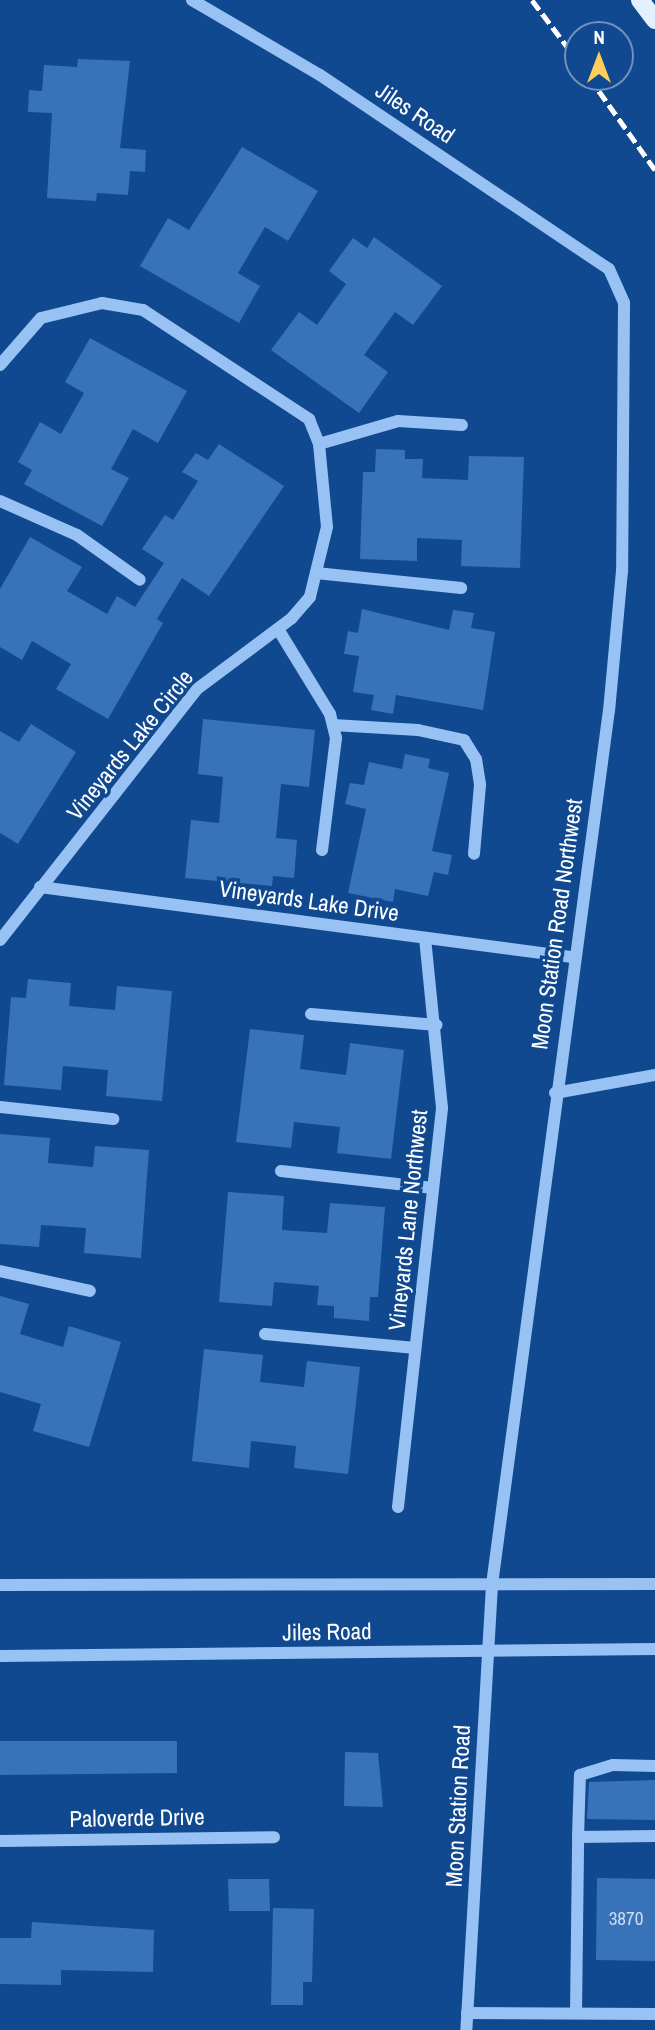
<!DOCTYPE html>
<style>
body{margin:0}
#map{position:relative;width:655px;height:2030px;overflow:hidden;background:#10498f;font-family:"Archivo Narrow",sans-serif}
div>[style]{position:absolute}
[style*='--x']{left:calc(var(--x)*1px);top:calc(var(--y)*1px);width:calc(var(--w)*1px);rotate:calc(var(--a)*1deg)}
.building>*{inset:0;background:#3873b9}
.minor>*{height:12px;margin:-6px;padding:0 6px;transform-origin:6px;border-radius:6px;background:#98c2f3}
.major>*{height:18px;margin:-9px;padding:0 9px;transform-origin:9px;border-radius:9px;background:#e4efff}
.rail>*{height:5px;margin-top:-2.5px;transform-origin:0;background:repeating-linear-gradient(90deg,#fff 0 12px,transparent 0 17px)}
span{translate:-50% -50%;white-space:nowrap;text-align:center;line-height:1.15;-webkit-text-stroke:7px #10498f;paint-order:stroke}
.number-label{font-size:19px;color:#cddcee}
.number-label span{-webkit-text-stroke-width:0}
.street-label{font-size:23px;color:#fff}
.north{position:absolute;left:564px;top:21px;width:70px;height:70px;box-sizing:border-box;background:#10498f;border:2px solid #7092bc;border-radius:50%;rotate:0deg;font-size:19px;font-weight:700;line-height:28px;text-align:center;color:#fff}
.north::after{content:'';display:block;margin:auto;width:24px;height:32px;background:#ffcd5a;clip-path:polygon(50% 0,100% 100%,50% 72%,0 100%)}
</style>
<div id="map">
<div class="building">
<div style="clip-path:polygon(78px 59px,130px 61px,120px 148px,146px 150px,145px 172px,130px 171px,128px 195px,97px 193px,96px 201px,47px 198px,52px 113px,28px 112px,29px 90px,42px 91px,44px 65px,77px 67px)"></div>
<div style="clip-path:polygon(242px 147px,318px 191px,288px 241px,265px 227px,238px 273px,260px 286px,239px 323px,140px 266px,168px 218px,189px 230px)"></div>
<div style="clip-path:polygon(374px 237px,442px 286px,413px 325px,395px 312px,364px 355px,388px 372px,359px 413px,271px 350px,299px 312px,317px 325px,346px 284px,329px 271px,353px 238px,367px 248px)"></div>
<div style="clip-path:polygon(90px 338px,187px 391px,158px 443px,133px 429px,111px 469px,129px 478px,102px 526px,24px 484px,32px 470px,18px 462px,40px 422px,61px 434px,84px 393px,65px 382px)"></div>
<div style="clip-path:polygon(219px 444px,284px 486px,209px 596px,182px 578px,157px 619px,163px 623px,108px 719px,56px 689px,71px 664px,32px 641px,22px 660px,0 647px,0 589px,30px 537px,82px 567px,67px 591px,107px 614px,117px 596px,135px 607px,164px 563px,142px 549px,165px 515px,173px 520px,198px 481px,182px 472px,196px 453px,208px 460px)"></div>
<div style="clip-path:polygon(376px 449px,405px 450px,405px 459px,423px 459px,422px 478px,468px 480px,469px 456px,524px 457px,520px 568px,461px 566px,462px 540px,417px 538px,417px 561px,360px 559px,363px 472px,375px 472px)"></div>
<div style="clip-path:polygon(362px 609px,449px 630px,453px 610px,474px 613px,471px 628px,495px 632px,483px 710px,396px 695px,393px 714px,371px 710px,374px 695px,353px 692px,359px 656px,344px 654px,348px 631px,358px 633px)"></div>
<div style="clip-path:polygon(203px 719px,315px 730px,309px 787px,281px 784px,276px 838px,297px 840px,294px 878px,273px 876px,272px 886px,185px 878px,191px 820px,219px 823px,223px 777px,198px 774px)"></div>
<div style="clip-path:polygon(31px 724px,76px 752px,18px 844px,0 833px,0 731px,19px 742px)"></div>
<div style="clip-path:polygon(405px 754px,430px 759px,428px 768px,449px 773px,432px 851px,452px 855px,448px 875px,434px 872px,428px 896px,395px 889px,393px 902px,348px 893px,366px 809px,345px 804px,350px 783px,364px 785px,369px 762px,402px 769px)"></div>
<div style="clip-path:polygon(28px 979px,71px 983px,69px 1006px,115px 1010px,117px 986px,172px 991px,162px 1101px,106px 1096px,108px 1070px,63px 1066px,61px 1090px,4px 1085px,11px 997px,26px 998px)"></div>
<div style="clip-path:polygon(250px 1029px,304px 1035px,300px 1069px,346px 1075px,350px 1043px,404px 1050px,391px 1159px,337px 1153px,340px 1127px,294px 1122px,291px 1148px,236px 1142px)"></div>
<div style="clip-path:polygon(0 1134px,50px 1138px,48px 1163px,93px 1167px,95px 1146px,149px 1150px,141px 1258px,84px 1253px,86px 1228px,41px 1225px,39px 1247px,0 1244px)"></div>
<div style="clip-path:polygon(228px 1192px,284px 1196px,282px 1230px,327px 1233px,330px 1203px,385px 1207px,378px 1297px,370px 1297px,369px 1321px,334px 1318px,334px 1306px,317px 1305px,319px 1286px,274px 1282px,272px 1306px,219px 1302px)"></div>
<div style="clip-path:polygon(0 1296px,29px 1304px,20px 1334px,63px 1347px,69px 1326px,121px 1342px,89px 1447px,33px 1431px,41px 1404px,0 1392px)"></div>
<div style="clip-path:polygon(204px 1349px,263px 1355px,260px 1382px,304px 1387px,307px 1361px,360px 1367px,348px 1474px,294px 1468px,296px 1446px,251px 1441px,249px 1468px,192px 1461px)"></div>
<div style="clip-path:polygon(0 1741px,177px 1741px,177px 1773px,0 1775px)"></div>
<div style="clip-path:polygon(345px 1752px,378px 1753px,383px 1807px,344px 1806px)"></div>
<div style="clip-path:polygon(655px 1780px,655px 1820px,587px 1819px,589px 1782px)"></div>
<div style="clip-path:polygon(597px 1878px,655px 1879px,655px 1961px,596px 1960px)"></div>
<div style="clip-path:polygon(228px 1879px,269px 1879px,270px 1911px,229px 1911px)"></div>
<div style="clip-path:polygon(273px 1908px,314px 1909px,312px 1982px,303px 1982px,303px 2005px,271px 2005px)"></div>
<div style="clip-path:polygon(32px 1922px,154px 1930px,153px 1972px,61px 1970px,61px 1985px,0 1984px,0 1938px,31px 1938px)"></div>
</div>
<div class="minor">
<div style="--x:192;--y:0;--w:148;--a:30.4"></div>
<div style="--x:320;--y:75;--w:348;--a:33.9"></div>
<div style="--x:609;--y:269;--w:37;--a:66"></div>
<div style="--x:624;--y:303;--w:268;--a:90.4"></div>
<div style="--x:622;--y:571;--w:140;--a:95.3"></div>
<div style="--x:609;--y:710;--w:883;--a:97.62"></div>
<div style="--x:492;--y:1585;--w:446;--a:93.3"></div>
<div style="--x:0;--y:365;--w:62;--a:-48.9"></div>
<div style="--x:41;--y:318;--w:63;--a:-13.8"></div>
<div style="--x:102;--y:303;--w:42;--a:9.7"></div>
<div style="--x:143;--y:310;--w:199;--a:33.3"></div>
<div style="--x:309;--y:419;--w:27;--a:68"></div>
<div style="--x:319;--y:444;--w:83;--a:84.5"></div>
<div style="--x:327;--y:527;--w:72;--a:103.7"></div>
<div style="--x:310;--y:597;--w:28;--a:131"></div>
<div style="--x:292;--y:618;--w:119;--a:143.2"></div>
<div style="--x:197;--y:689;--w:319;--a:128.1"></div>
<div style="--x:319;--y:444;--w:82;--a:-16.2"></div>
<div style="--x:398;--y:421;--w:64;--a:3.6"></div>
<div style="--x:0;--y:501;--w:84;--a:23.8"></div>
<div style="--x:77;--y:535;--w:77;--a:35.5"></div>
<div style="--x:316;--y:573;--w:146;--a:5.9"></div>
<div style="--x:278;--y:629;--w:100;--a:58.5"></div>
<div style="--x:330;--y:714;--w:25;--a:76"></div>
<div style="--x:336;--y:738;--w:113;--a:97.1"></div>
<div style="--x:333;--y:725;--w:85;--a:3.4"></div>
<div style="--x:418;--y:730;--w:47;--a:12.3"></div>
<div style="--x:464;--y:740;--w:22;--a:58"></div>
<div style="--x:476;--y:759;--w:26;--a:81"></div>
<div style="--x:480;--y:785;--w:69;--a:95"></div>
<div style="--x:40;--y:887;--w:537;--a:7.5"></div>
<div style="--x:311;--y:1014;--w:126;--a:5"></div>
<div style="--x:555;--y:1093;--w:102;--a:-10.2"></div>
<div style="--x:0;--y:1107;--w:114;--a:6.1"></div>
<div style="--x:281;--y:1171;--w:153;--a:6.4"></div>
<div style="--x:0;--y:1271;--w:92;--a:12.5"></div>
<div style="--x:265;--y:1334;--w:151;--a:5.3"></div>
<div style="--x:398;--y:1507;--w:401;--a:-83.7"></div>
<div style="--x:442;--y:1108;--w:171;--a:-95.7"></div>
<div style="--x:0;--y:1585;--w:655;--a:-0.09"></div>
<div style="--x:0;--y:1656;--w:655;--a:-0.61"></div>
<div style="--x:578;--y:1837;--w:62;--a:-88.2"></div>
<div style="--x:580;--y:1775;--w:34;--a:-17"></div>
<div style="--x:613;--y:1765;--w:42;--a:1.4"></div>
<div style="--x:0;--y:1841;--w:274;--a:-0.8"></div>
<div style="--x:467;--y:2013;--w:188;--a:0.3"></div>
<div style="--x:576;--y:2013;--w:176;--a:-89.3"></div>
<div style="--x:578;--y:1837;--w:77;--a:-0.7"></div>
</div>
<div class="major">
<div style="--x:640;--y:0;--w:25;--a:53"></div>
</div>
<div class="rail">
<div style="--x:532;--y:0;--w:76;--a:53"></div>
<div style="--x:589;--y:77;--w:114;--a:54.6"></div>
</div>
<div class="number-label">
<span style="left:626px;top:1919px">3870</span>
</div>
<div class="street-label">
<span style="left:415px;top:113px;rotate:34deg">Jiles Road</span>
<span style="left:130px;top:745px;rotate:-51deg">Vineyards Lake Circle</span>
<span style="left:309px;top:901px;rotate:8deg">Vineyards Lake Drive</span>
<span style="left:557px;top:924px;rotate:-82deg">Moon Station Road Northwest</span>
<span style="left:408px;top:1220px;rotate:-84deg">Vineyards Lane Northwest</span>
<span style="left:327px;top:1632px;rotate:-1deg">Jiles Road</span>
<span style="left:458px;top:1806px;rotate:-87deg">Moon Station Road</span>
<span style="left:137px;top:1818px;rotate:-1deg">Paloverde Drive</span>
</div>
<div class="north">N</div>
</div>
